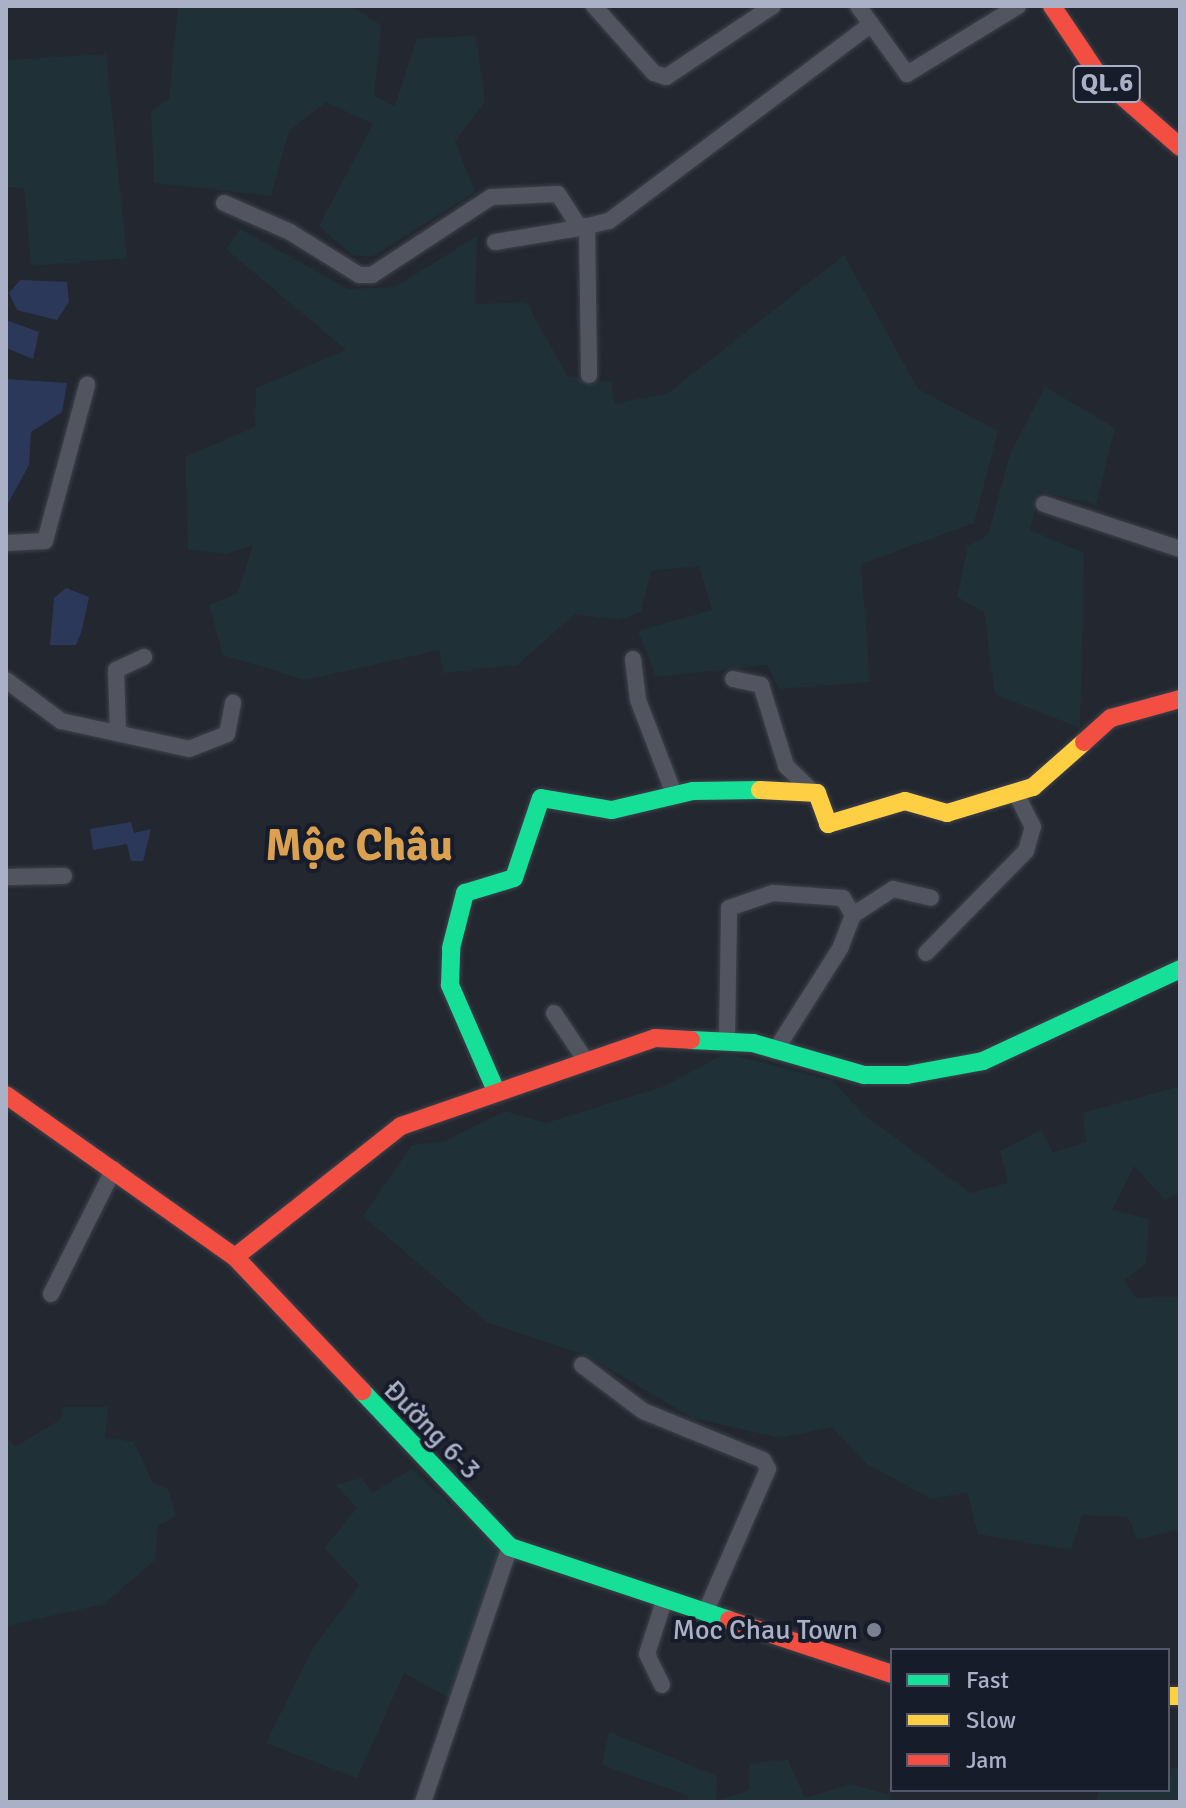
<!DOCTYPE html>
<meta charset="utf-8">
<style>
body{margin:0}
#map{position:relative;width:1186px;height:1808px;overflow:hidden;background:#232730;font-family:Signika,sans-serif}
div>[style]{position:absolute}
[style*='--x']{left:calc(var(--x)*1px);top:calc(var(--y)*1px);width:calc(var(--w)*1px);rotate:calc(var(--a)*1deg)}
.green>*{inset:0;background:#203037}
.water>*{inset:0;background:#2c3859}
.roads{filter:drop-shadow(0 0 2px #3f424a) drop-shadow(0 0 2px #3f424a)}
.street>*{height:16px;margin:-8px;padding:0 8px;transform-origin:8px;border-radius:8px;background:#525560}
.fast>*{height:18px;margin:-9px;padding:0 9px;transform-origin:9px;border-radius:9px;background:#16e098}
.slow>*{height:18px;margin:-9px;padding:0 9px;transform-origin:9px;border-radius:9px;background:#ffcf43}
.jam>*{height:18px;margin:-9px;padding:0 9px;transform-origin:9px;border-radius:9px;background:#f24e42}
.dots>*{width:22px;height:22px;translate:-50% -50%;box-sizing:border-box;border:4px solid #171c2b;border-radius:50%}
span{translate:-50% -50%;white-space:nowrap;text-align:center;line-height:1.15;-webkit-text-stroke:8px #171c2b;paint-order:stroke}
.shield-label span{padding:2px 6px;background:#171c2b;border:2px solid;border-radius:6px;-webkit-text-stroke-width:0}
.shield-label{font-size:26px;color:#aab0c5;font-weight:700}
.street-label{font-size:28px;color:#aab0c5}
.poi-label{font-size:28px;color:#aab0c5}
.right{translate:-100% -50%;text-align:right}
.town-label{font-size:44px;color:#daa150;font-weight:700}
.frame{position:absolute;inset:0;border:8px solid #aab0c5;pointer-events:none}
.legend{position:absolute;left:890px;top:1648px;width:280px;height:144px;box-sizing:border-box;background:#171c2b;border:2px solid #525769;margin:0;padding:10px 14px;list-style:none;font-size:24px;color:#aab0c5}
.legend li{display:flex;align-items:center;gap:16px;height:40px}
.legend b{width:40px;border:2px solid #525769}
</style>
<div id="map">
<div class="green">
<div style="clip-path:polygon(178px 6px,350px 6px,381px 25px,374px 96px,395px 106px,417px 38px,476px 36px,485px 101px,455px 141px,475px 192px,372px 257px,351px 254px,319px 226px,373px 124px,326px 102px,289px 131px,271px 196px,154px 183px,151px 111px,169px 99px)"></div>
<div style="clip-path:polygon(106px 54px,127px 258px,31px 266px,24px 188px,6px 187px,6px 60px)"></div>
<div style="clip-path:polygon(240px 229px,348px 289px,395px 287px,477px 236px,475px 304px,526px 302px,568px 377px,611px 382px,615px 403px,667px 394px,844px 255px,918px 389px,998px 431px,974px 523px,861px 564px,870px 682px,779px 689px,767px 665px,656px 677px,638px 631px,712px 610px,699px 566px,651px 571px,641px 612px,618px 620px,575px 614px,517px 665px,443px 673px,439px 650px,306px 680px,223px 655px,209px 605px,237px 594px,253px 545px,226px 554px,188px 549px,185px 457px,255px 427px,256px 388px,346px 350px,226px 249px)"></div>
<div style="clip-path:polygon(1045px 387px,1115px 428px,1096px 505px,1039px 491px,1030px 530px,1084px 553px,1080px 728px,995px 694px,984px 612px,957px 597px,968px 546px,988px 535px,1010px 454px)"></div>
<div style="clip-path:polygon(726px 1053px,833px 1081px,863px 1114px,970px 1193px,1008px 1183px,1000px 1151px,1041px 1130px,1053px 1152px,1087px 1142px,1082px 1113px,1178px 1087px,1180px 1054px,1180px 1192px,1165px 1200px,1134px 1166px,1112px 1210px,1149px 1219px,1146px 1263px,1124px 1280px,1136px 1298px,1180px 1297px,1180px 1529px,1137px 1540px,1128px 1517px,1082px 1515px,1071px 1550px,978px 1534px,967px 1492px,932px 1499px,867px 1464px,832px 1427px,781px 1438px,692px 1418px,588px 1356px,487px 1322px,363px 1216px,412px 1145px,445px 1141px,505px 1111px,546px 1123px,665px 1086px)"></div>
<div style="clip-path:polygon(63px 1407px,108px 1407px,105px 1437px,134px 1442px,153px 1483px,168px 1489px,176px 1516px,158px 1526px,155px 1560px,104px 1604px,6px 1626px,6px 1435px,15px 1447px,61px 1419px)"></div>
<div style="clip-path:polygon(412px 1469px,500px 1551px,451px 1699px,404px 1673px,357px 1778px,266px 1743px,312px 1650px,359px 1585px,324px 1548px,357px 1508px,336px 1485px,362px 1478px,372px 1493px)"></div>
<div style="clip-path:polygon(609px 1732px,717px 1776px,716px 1801px,749px 1790px,750px 1763px,788px 1760px,805px 1798px,851px 1784px,890px 1795px,888px 1802px,687px 1802px,689px 1796px,602px 1765px)"></div>
<div style="clip-path:polygon(1180px 1767px,1180px 1802px,1096px 1802px,1099px 1790px,1168px 1790px,1171px 1768px)"></div>
</div>
<div class="water">
<div style="clip-path:polygon(20px 280px,67px 282px,69px 302px,57px 320px,17px 310px,9px 293px)"></div>
<div style="clip-path:polygon(6px 320px,39px 332px,33px 359px,6px 348px)"></div>
<div style="clip-path:polygon(6px 379px,67px 383px,62px 412px,31px 432px,29px 465px,6px 507px)"></div>
<div style="clip-path:polygon(66px 588px,89px 597px,82px 630px,76px 645px,50px 645px,54px 598px)"></div>
<div style="clip-path:polygon(131px 822px,134px 833px,151px 829px,143px 861px,131px 861px,127px 844px,93px 850px,90px 829px)"></div>
</div>
<div class="roads">
<div class="street">
<div style="--x:594;--y:6;--w:90;--a:48.2"></div>
<div style="--x:654;--y:73;--w:13;--a:18"></div>
<div style="--x:666;--y:77;--w:128;--a:-33.6"></div>
<div style="--x:858;--y:6;--w:84;--a:54.2"></div>
<div style="--x:907;--y:74;--w:130;--a:-31.5"></div>
<div style="--x:224;--y:203;--w:72;--a:23.7"></div>
<div style="--x:290;--y:232;--w:81;--a:31.9"></div>
<div style="--x:359;--y:275;--w:13;--a:0"></div>
<div style="--x:372;--y:275;--w:142;--a:-33.2"></div>
<div style="--x:491;--y:197;--w:67;--a:-2.6"></div>
<div style="--x:558;--y:194;--w:40;--a:57.1"></div>
<div style="--x:580;--y:228;--w:30;--a:-14"></div>
<div style="--x:609;--y:221;--w:328;--a:-36.9"></div>
<div style="--x:587;--y:226;--w:149;--a:89.2"></div>
<div style="--x:495;--y:242;--w:86;--a:-9.4"></div>
<div style="--x:1044;--y:504;--w:143;--a:18.3"></div>
<div style="--x:6;--y:543;--w:39;--a:-3"></div>
<div style="--x:45;--y:541;--w:162;--a:-74.9"></div>
<div style="--x:633;--y:659;--w:41;--a:83"></div>
<div style="--x:638;--y:700;--w:101;--a:69"></div>
<div style="--x:733;--y:679;--w:29;--a:12"></div>
<div style="--x:761;--y:685;--w:85;--a:72.8"></div>
<div style="--x:786;--y:766;--w:36;--a:44"></div>
<div style="--x:6;--y:680;--w:69;--a:36.7"></div>
<div style="--x:61;--y:721;--w:131;--a:12.3"></div>
<div style="--x:189;--y:749;--w:41;--a:-21.5"></div>
<div style="--x:227;--y:734;--w:32;--a:-79"></div>
<div style="--x:118;--y:733;--w:63;--a:-91.8"></div>
<div style="--x:116;--y:670;--w:31;--a:-25"></div>
<div style="--x:6;--y:877;--w:58;--a:-1"></div>
<div style="--x:853;--y:915;--w:48;--a:-33"></div>
<div style="--x:893;--y:889;--w:39;--a:13"></div>
<div style="--x:926;--y:953;--w:143;--a:-45.6"></div>
<div style="--x:1026;--y:851;--w:25;--a:-74"></div>
<div style="--x:1033;--y:827;--w:38;--a:-117"></div>
<div style="--x:554;--y:1013;--w:58;--a:56.3"></div>
<div style="--x:727;--y:1040;--w:132;--a:-89.1"></div>
<div style="--x:729;--y:908;--w:46;--a:-18.8"></div>
<div style="--x:773;--y:893;--w:70;--a:4.1"></div>
<div style="--x:843;--y:898;--w:20;--a:60"></div>
<div style="--x:853;--y:915;--w:34;--a:111"></div>
<div style="--x:841;--y:947;--w:123;--a:122.4"></div>
<div style="--x:51;--y:1294;--w:140;--a:-63.3"></div>
<div style="--x:582;--y:1365;--w:76;--a:37"></div>
<div style="--x:643;--y:1411;--w:130;--a:22.2"></div>
<div style="--x:763;--y:1460;--w:10;--a:61"></div>
<div style="--x:768;--y:1469;--w:155;--a:113.6"></div>
<div style="--x:662;--y:1685;--w:34;--a:-116"></div>
<div style="--x:647;--y:1654;--w:59;--a:-72.2"></div>
<div style="--x:423;--y:1802;--w:269;--a:-71.2"></div>
</div>
<div class="fast">
<div style="--x:691;--y:1040;--w:62;--a:2.8"></div>
<div style="--x:753;--y:1043;--w:116;--a:16.1"></div>
<div style="--x:864;--y:1075;--w:43;--a:0"></div>
<div style="--x:907;--y:1075;--w:77;--a:-10.4"></div>
<div style="--x:983;--y:1061;--w:217;--a:-25"></div>
<div style="--x:496;--y:1091;--w:116;--a:-113.5"></div>
<div style="--x:450;--y:985;--w:37;--a:-88"></div>
<div style="--x:451;--y:948;--w:57;--a:-75.7"></div>
<div style="--x:465;--y:893;--w:51;--a:-17"></div>
<div style="--x:514;--y:878;--w:84;--a:-71.4"></div>
<div style="--x:541;--y:798;--w:72;--a:9.6"></div>
<div style="--x:612;--y:810;--w:83;--a:-13.2"></div>
<div style="--x:693;--y:791;--w:67;--a:-0.9"></div>
<div style="--x:362;--y:1391;--w:215;--a:46.5"></div>
<div style="--x:510;--y:1547;--w:231;--a:18.4"></div>
</div>
<div class="slow">
<div style="--x:760;--y:790;--w:57;--a:3"></div>
<div style="--x:817;--y:793;--w:33;--a:70"></div>
<div style="--x:828;--y:824;--w:80;--a:-16.6"></div>
<div style="--x:905;--y:801;--w:44;--a:15.9"></div>
<div style="--x:947;--y:813;--w:90;--a:-16.8"></div>
<div style="--x:1033;--y:787;--w:68;--a:-41.4"></div>
<div style="--x:1168;--y:1696;--w:12;--a:0"></div>
</div>
<div class="jam">
<div style="--x:1052;--y:6;--w:84;--a:56.1"></div>
<div style="--x:1099;--y:76;--w:108;--a:41.2"></div>
<div style="--x:1084;--y:742;--w:36;--a:-42"></div>
<div style="--x:1111;--y:718;--w:72;--a:-15.4"></div>
<div style="--x:6;--y:1095;--w:281;--a:35.3"></div>
<div style="--x:235;--y:1257;--w:185;--a:46.5"></div>
<div style="--x:235;--y:1257;--w:211;--a:-38.3"></div>
<div style="--x:401;--y:1126;--w:269;--a:-19.1"></div>
<div style="--x:655;--y:1038;--w:36;--a:3"></div>
<div style="--x:729;--y:1620;--w:172;--a:18.3"></div>
</div>
</div>
<div class="dots">
<div style="left:874px;top:1630px;background:#7b8091"></div>
</div>
<div class="shield-label">
<span style="left:1107px;top:84px">QL.6</span>
</div>
<div class="street-label">
<span style="left:432px;top:1430px;rotate:46deg">Đường 6-3</span>
</div>
<div class="poi-label">
<span class="right" style="left:858px;top:1630px">Moc Chau Town</span>
</div>
<div class="town-label">
<span style="left:359px;top:846px">Mộc Châu</span>
</div>
<div class="frame"></div>
<ul class="legend">
<li><b style="height:10px;background:#16e098"></b>Fast</li>
<li><b style="height:10px;background:#ffcf43"></b>Slow</li>
<li><b style="height:10px;background:#f24e42"></b>Jam</li>
</ul>
</div>
